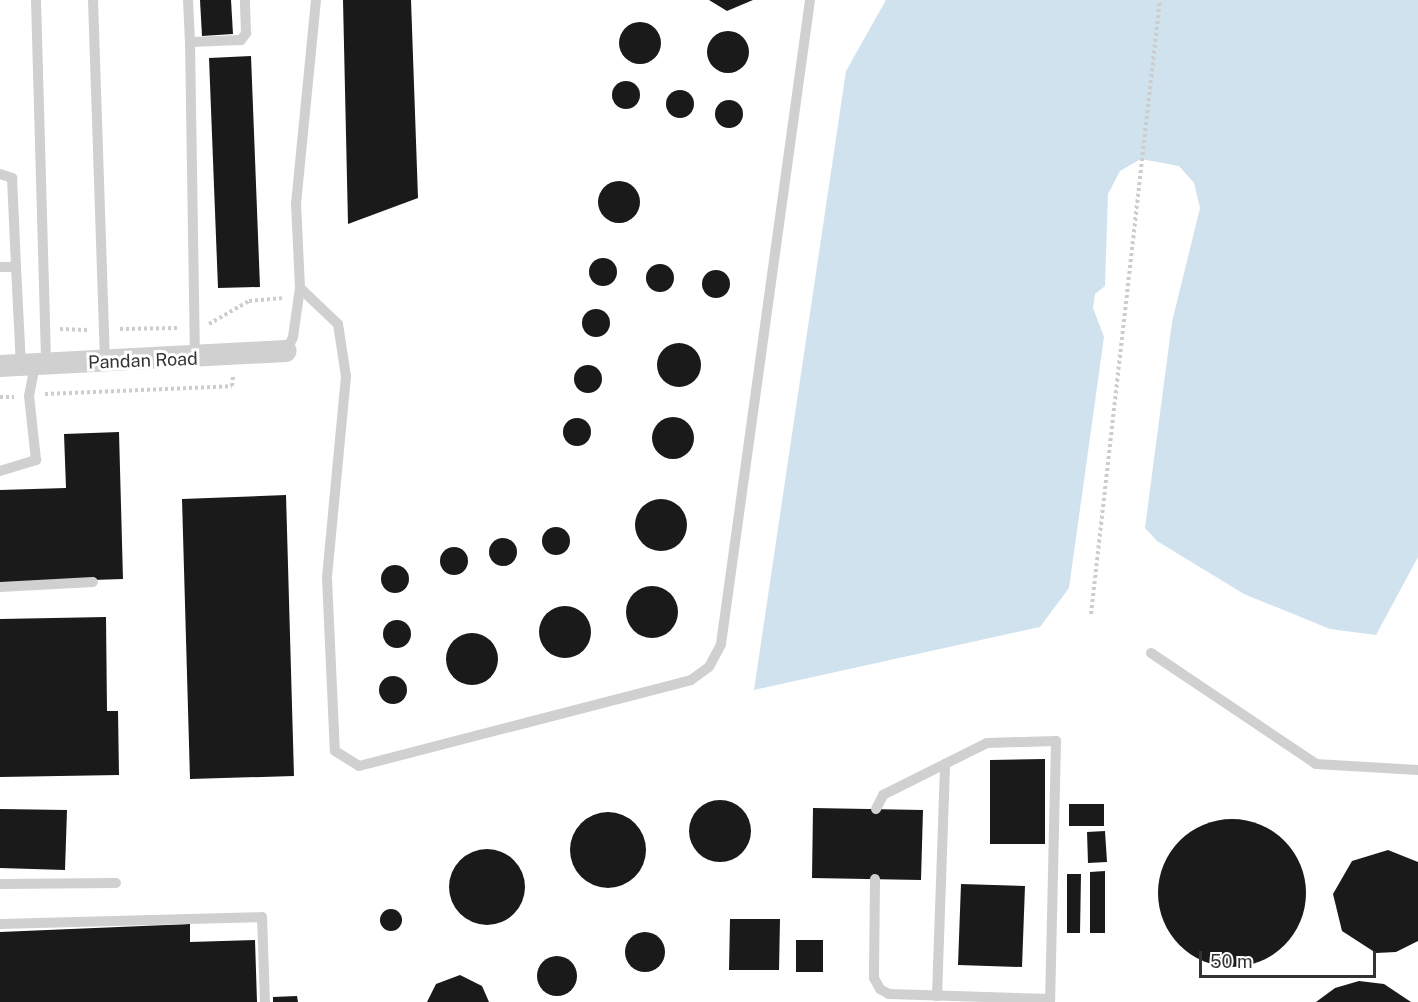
<!DOCTYPE html>
<style>
body{margin:0}
#map{position:relative;width:1418px;height:1002px;overflow:hidden;background:#fff;font-family:"Public Sans",sans-serif}
div>[style]{position:absolute}
[style*='--x']{left:calc(var(--x)*1px);top:calc(var(--y)*1px);width:calc(var(--w)*1px);rotate:calc(var(--a)*1deg)}
.water>*{inset:0;background:#cfe2ee}
.building>*{inset:0;background:#1a1a1a}
.round{border-radius:50%}
.path>*{height:4px;margin-top:-2px;transform-origin:0;background:repeating-linear-gradient(90deg,#cdcdcd 0 3px,transparent 0 6px)}
.service>*{height:10px;margin:-5px;padding:0 5px;transform-origin:5px;border-radius:5px;background:#d0d0d0}
.minor>*{height:22px;margin:-11px;padding:0 11px;transform-origin:11px;border-radius:11px;background:#d0d0d0}
span{translate:-50% -50%;white-space:nowrap;text-align:center;line-height:1.15;-webkit-text-stroke:6px #fff;paint-order:stroke}
.street-label{font-size:18px;color:#333}
.scale{position:absolute;left:1199px;top:951px;width:177px;height:27px;box-sizing:border-box;border:3px solid #333;border-top:0;padding-left:8px;font-size:18px;line-height:21px;white-space:nowrap;color:#333;-webkit-text-stroke:4px #fff;paint-order:stroke}
</style>
<div id="map">
<div class="water">
<div style="clip-path:polygon(886px 0,1418px 0,1418px 557px,1376px 635px,1330px 629px,1244px 594px,1157px 541px,1145px 528px,1172px 322px,1200px 208px,1194px 183px,1179px 166px,1141px 159px,1120px 171px,1108px 194px,1105px 286px,1095px 294px,1093px 308px,1104px 337px,1069px 588px,1040px 627px,754px 690px,846px 71px)"></div>
</div>
<div class="building">
<div style="clip-path:polygon(200px 0,231px 0,233px 34px,202px 36px)"></div>
<div style="clip-path:polygon(343px 0,411px 0,418px 198px,348px 224px)"></div>
<div style="clip-path:polygon(709px 0,753px 0,727px 11px)"></div>
<div class="round" style="left:619px;top:22px;width:42px;height:42px"></div>
<div class="round" style="left:707px;top:31px;width:42px;height:42px"></div>
<div style="clip-path:polygon(251px 56px,260px 287px,218px 288px,209px 58px)"></div>
<div class="round" style="left:612px;top:81px;width:28px;height:28px"></div>
<div class="round" style="left:666px;top:90px;width:28px;height:28px"></div>
<div class="round" style="left:715px;top:100px;width:28px;height:28px"></div>
<div class="round" style="left:598px;top:181px;width:42px;height:42px"></div>
<div class="round" style="left:589px;top:258px;width:28px;height:28px"></div>
<div class="round" style="left:646px;top:264px;width:28px;height:28px"></div>
<div class="round" style="left:702px;top:270px;width:28px;height:28px"></div>
<div class="round" style="left:582px;top:309px;width:28px;height:28px"></div>
<div class="round" style="left:657px;top:343px;width:44px;height:44px"></div>
<div class="round" style="left:574px;top:365px;width:28px;height:28px"></div>
<div class="round" style="left:652px;top:417px;width:42px;height:42px"></div>
<div class="round" style="left:563px;top:418px;width:28px;height:28px"></div>
<div style="clip-path:polygon(119px 432px,123px 579px,0 583px,0 490px,66px 488px,64px 434px)"></div>
<div style="clip-path:polygon(286px 495px,294px 776px,190px 779px,182px 499px)"></div>
<div class="round" style="left:635px;top:499px;width:52px;height:52px"></div>
<div class="round" style="left:542px;top:527px;width:28px;height:28px"></div>
<div class="round" style="left:489px;top:538px;width:28px;height:28px"></div>
<div class="round" style="left:440px;top:547px;width:28px;height:28px"></div>
<div class="round" style="left:381px;top:565px;width:28px;height:28px"></div>
<div class="round" style="left:626px;top:586px;width:52px;height:52px"></div>
<div class="round" style="left:539px;top:606px;width:52px;height:52px"></div>
<div style="clip-path:polygon(106px 617px,107px 711px,118px 711px,119px 775px,0 777px,0 619px)"></div>
<div class="round" style="left:383px;top:620px;width:28px;height:28px"></div>
<div class="round" style="left:446px;top:633px;width:52px;height:52px"></div>
<div class="round" style="left:379px;top:676px;width:28px;height:28px"></div>
<div style="clip-path:polygon(1045px 759px,1045px 844px,990px 844px,990px 760px)"></div>
<div class="round" style="left:689px;top:800px;width:62px;height:62px"></div>
<div style="clip-path:polygon(1069px 804px,1104px 804px,1104px 826px,1069px 826px)"></div>
<div style="clip-path:polygon(813px 808px,923px 810px,921px 880px,812px 878px)"></div>
<div style="clip-path:polygon(0 809px,67px 810px,65px 870px,0 868px)"></div>
<div class="round" style="left:570px;top:812px;width:76px;height:76px"></div>
<div class="round" style="left:1158px;top:819px;width:148px;height:148px"></div>
<div style="clip-path:polygon(1105px 831px,1107px 862px,1088px 863px,1087px 832px)"></div>
<div class="round" style="left:449px;top:849px;width:76px;height:76px"></div>
<div style="clip-path:polygon(1388px 850px,1418px 862px,1418px 941px,1396px 952px,1376px 953px,1342px 931px,1333px 894px,1352px 861px)"></div>
<div style="clip-path:polygon(1105px 871px,1105px 933px,1090px 933px,1090px 872px)"></div>
<div style="clip-path:polygon(1067px 874px,1081px 874px,1080px 933px,1067px 933px)"></div>
<div style="clip-path:polygon(961px 884px,1025px 886px,1022px 967px,958px 965px)"></div>
<div class="round" style="left:380px;top:909px;width:22px;height:22px"></div>
<div style="clip-path:polygon(730px 919px,780px 919px,779px 970px,729px 970px)"></div>
<div style="clip-path:polygon(190px 924px,190px 942px,255px 940px,257px 1002px,0 1002px,0 932px)"></div>
<div class="round" style="left:625px;top:932px;width:40px;height:40px"></div>
<div style="clip-path:polygon(796px 940px,823px 940px,823px 972px,796px 972px)"></div>
<div class="round" style="left:537px;top:956px;width:40px;height:40px"></div>
<div style="clip-path:polygon(460px 975px,482px 986px,489px 1002px,427px 1002px,436px 984px)"></div>
<div style="clip-path:polygon(1359px 981px,1384px 984px,1411px 1002px,1316px 1002px,1335px 988px)"></div>
<div style="clip-path:polygon(297px 996px,298px 1002px,273px 1002px,273px 997px)"></div>
</div>
<div class="path">
<div style="--x:209;--y:324;--w:46;--a:-29.9"></div>
<div style="--x:249;--y:301;--w:33;--a:-5"></div>
<div style="--x:60;--y:329;--w:28;--a:2"></div>
<div style="--x:120;--y:329;--w:58;--a:-1"></div>
<div style="--x:45;--y:394;--w:187;--a:-2.4"></div>
<div style="--x:232;--y:386;--w:10;--a:-84"></div>
<div style="--x:0;--y:397;--w:14;--a:0"></div>
<div style="--x:1091;--y:614;--w:618;--a:-83.59"></div>
</div>
<div class="service">
<div style="--x:36;--y:0;--w:366;--a:88.4"></div>
<div style="--x:93;--y:0;--w:362;--a:88.1"></div>
<div style="--x:188;--y:0;--w:42;--a:87.3"></div>
<div style="--x:190;--y:42;--w:51;--a:-2.2"></div>
<div style="--x:241;--y:40;--w:9;--a:-54"></div>
<div style="--x:246;--y:33;--w:33;--a:-92"></div>
<div style="--x:190;--y:42;--w:314;--a:89.1"></div>
<div style="--x:0;--y:174;--w:13;--a:18"></div>
<div style="--x:12;--y:178;--w:89;--a:87.4"></div>
<div style="--x:16;--y:267;--w:16;--a:180"></div>
<div style="--x:16;--y:267;--w:98;--a:87.1"></div>
<div style="--x:300;--y:288;--w:52;--a:43.5"></div>
<div style="--x:338;--y:324;--w:53;--a:81.3"></div>
<div style="--x:346;--y:376;--w:203;--a:95.4"></div>
<div style="--x:327;--y:578;--w:173;--a:87.4"></div>
<div style="--x:335;--y:751;--w:28;--a:32"></div>
<div style="--x:359;--y:766;--w:343;--a:-14.5"></div>
<div style="--x:691;--y:680;--w:22;--a:-36"></div>
<div style="--x:709;--y:667;--w:26;--a:-62"></div>
<div style="--x:721;--y:644;--w:650;--a:-82.13"></div>
<div style="--x:286;--y:351;--w:16;--a:-63"></div>
<div style="--x:293;--y:337;--w:49;--a:-81.9"></div>
<div style="--x:300;--y:288;--w:84;--a:-92.7"></div>
<div style="--x:296;--y:204;--w:205;--a:-84.4"></div>
<div style="--x:0;--y:471;--w:38;--a:-17"></div>
<div style="--x:36;--y:460;--w:64;--a:-96.2"></div>
<div style="--x:29;--y:396;--w:31;--a:-79"></div>
<div style="--x:0;--y:587;--w:93;--a:-3.1"></div>
<div style="--x:1151;--y:653;--w:199;--a:33.9"></div>
<div style="--x:1316;--y:764;--w:102;--a:3.4"></div>
<div style="--x:876;--y:809;--w:16;--a:-63"></div>
<div style="--x:883;--y:795;--w:69;--a:-26.6"></div>
<div style="--x:875;--y:879;--w:99;--a:90.6"></div>
<div style="--x:874;--y:978;--w:13;--a:61"></div>
<div style="--x:880;--y:989;--w:10;--a:29"></div>
<div style="--x:889;--y:994;--w:161;--a:1.8"></div>
<div style="--x:0;--y:884;--w:116;--a:-0.5"></div>
<div style="--x:0;--y:924;--w:262;--a:-1.5"></div>
<div style="--x:262;--y:917;--w:85;--a:88"></div>
<div style="--x:937;--y:996;--w:232;--a:-88"></div>
<div style="--x:945;--y:764;--w:47;--a:-26.6"></div>
<div style="--x:987;--y:743;--w:69;--a:-1.7"></div>
<div style="--x:1056;--y:741;--w:261;--a:91.3"></div>
</div>
<div class="minor">
<div style="--x:0;--y:366;--w:286;--a:-3"></div>
</div>
<div class="street-label">
<span style="left:143px;top:361px;rotate:-2deg">Pandan Road</span>
</div>
<div class="scale">50 m</div>
</div>
